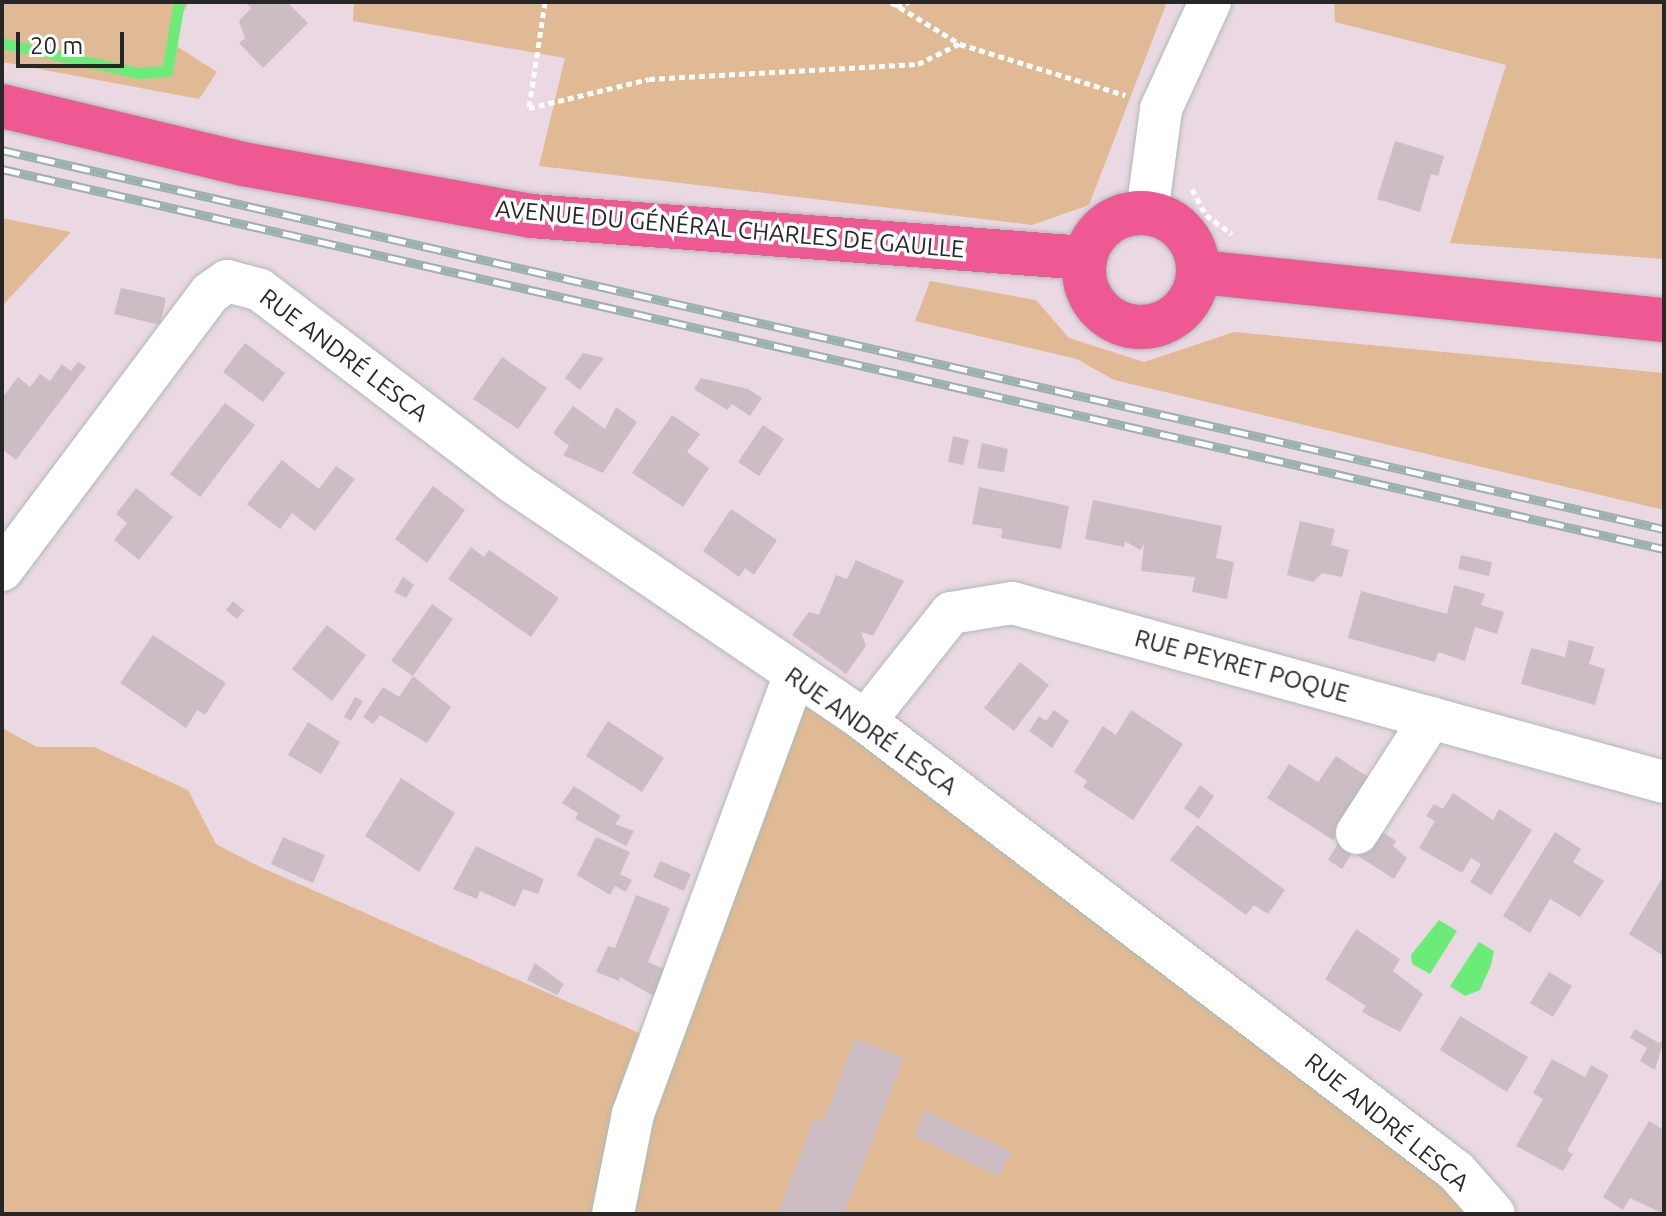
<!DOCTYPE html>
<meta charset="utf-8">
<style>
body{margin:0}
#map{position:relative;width:1666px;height:1216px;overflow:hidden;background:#ead8e3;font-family:Ubuntu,sans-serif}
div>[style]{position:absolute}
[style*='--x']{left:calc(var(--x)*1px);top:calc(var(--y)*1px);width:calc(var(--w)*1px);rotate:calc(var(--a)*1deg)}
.green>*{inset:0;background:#e0ba94}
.water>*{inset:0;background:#6bec78}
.stream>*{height:11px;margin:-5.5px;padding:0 5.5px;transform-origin:5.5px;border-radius:5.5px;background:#6bec78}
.building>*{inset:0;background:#ccbdc5}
.path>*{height:5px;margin-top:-2.5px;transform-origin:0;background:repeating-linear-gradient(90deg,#fff 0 6px,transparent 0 10px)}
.roads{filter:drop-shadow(0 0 2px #acbbb6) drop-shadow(0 0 2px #acbbb6)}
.minor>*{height:42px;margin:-21px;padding:0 21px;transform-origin:21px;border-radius:21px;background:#fff}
.major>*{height:44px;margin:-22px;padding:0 22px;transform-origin:22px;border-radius:22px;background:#ee5994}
.major>.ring{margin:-22px;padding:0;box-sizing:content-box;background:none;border:44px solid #ee5994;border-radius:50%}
.rail>*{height:9px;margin-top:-4.5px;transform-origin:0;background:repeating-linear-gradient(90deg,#fff 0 18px,#9bb1ab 0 36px);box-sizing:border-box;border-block:2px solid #9bb1ab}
span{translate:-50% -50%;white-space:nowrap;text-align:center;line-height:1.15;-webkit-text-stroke:7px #fff;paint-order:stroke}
.street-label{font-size:24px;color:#272727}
.frame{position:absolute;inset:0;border:4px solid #272727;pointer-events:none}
.scale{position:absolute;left:16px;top:32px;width:108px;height:36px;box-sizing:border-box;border:4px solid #272727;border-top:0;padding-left:10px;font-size:24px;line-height:28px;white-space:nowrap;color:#272727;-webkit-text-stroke:6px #fff;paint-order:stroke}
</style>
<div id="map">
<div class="green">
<div style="clip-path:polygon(2px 2px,189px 2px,167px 40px,217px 72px,199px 99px,2px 62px)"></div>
<div style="clip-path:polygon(354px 2px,1167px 2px,1089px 205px,1032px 225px,539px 166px,565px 58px,353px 21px)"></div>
<div style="clip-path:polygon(1334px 2px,1664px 2px,1664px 259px,1450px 243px,1506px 65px,1335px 22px)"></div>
<div style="clip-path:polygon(2px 218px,71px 232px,2px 306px)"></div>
<div style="clip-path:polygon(930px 281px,1036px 300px,1069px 338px,1144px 362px,1234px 332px,1664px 373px,1664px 510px,1114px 380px,1077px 359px,915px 321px)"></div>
<div style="clip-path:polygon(779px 666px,1494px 1214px,2px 1214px,2px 728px,37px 747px,94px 747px,188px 790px,216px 844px,258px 866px,646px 1036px)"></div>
</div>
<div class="water">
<div style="clip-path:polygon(1439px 920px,1457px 931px,1430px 974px,1412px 964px,1411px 955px)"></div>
<div style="clip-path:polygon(1479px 942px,1494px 951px,1491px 965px,1480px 990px,1465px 996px,1450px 986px)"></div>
</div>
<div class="stream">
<div style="--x:2;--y:43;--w:139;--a:12.4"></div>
<div style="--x:138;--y:73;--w:29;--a:-4"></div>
<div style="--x:167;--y:71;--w:70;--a:-80.1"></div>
</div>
<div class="building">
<div style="clip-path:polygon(245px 2px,287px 2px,308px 23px,263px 68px,239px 43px,245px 38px,239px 21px,251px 8px)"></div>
<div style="clip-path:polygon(1395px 141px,1444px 156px,1438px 176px,1431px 174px,1420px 212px,1377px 199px)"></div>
<div style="clip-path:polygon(121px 288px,166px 298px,160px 325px,114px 314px)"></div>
<div style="clip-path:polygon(245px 343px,285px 373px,263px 402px,223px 372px)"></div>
<div style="clip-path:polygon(583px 353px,604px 358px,580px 390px,565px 378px)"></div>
<div style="clip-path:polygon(502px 357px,547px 388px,518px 429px,473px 399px)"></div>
<div style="clip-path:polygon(78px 362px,86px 367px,16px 460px,2px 449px,2px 398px,18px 377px,30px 387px,40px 374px,50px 381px,62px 364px,71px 371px)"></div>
<div style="clip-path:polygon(701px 378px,748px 389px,762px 398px,750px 416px,732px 404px,727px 410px,694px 389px)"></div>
<div style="clip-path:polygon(225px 403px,255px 425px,200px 497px,170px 474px)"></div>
<div style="clip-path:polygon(573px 406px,605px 429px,616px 407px,637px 422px,603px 473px,563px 455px,569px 446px,553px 433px)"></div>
<div style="clip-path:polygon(672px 415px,700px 434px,687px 452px,709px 468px,683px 507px,632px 473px)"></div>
<div style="clip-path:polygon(763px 425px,784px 439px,759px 476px,738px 462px)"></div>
<div style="clip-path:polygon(953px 436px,969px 440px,963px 465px,948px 462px)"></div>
<div style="clip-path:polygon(982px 443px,1008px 449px,1004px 472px,977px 468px)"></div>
<div style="clip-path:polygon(282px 460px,319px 489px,336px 466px,355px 479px,315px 531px,292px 513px,280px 529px,247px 504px)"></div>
<div style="clip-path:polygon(433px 486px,465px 510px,427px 563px,395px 539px)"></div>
<div style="clip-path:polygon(979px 487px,1069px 506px,1061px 549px,1001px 538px,1002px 529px,972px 524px)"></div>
<div style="clip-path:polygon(136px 488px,173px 517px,139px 560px,114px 540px,127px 523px,116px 514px)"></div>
<div style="clip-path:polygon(1093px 500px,1222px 526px,1216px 558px,1234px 562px,1227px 599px,1192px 592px,1195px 577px,1141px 571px,1144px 545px,1140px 550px,1125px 541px,1124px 547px,1085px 539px)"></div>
<div style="clip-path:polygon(731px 509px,777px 540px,754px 575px,745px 568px,739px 577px,703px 551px)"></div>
<div style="clip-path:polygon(1300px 521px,1335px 529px,1331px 545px,1349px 550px,1342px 577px,1322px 573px,1313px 582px,1287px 575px)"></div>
<div style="clip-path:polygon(471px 547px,484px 557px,489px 550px,559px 598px,531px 637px,448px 579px)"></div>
<div style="clip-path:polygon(1461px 555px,1492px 562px,1489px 576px,1458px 569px)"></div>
<div style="clip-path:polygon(856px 560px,904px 581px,873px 636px,861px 632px,866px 646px,846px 674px,792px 635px,809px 612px,819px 615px,836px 575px,847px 579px)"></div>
<div style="clip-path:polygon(403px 577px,414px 585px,406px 598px,394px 592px)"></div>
<div style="clip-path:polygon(1454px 585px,1485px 594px,1481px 605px,1504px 612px,1497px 634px,1475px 627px,1465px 661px,1438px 652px,1435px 662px,1348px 638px,1361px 591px,1447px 614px)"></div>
<div style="clip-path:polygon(233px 601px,244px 610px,237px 619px,226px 610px)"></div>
<div style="clip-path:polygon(432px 604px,453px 619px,413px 676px,391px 661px)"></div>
<div style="clip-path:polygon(327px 625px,366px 655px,332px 701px,292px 669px)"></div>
<div style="clip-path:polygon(153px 635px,226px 683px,205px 715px,197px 710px,186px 728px,120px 683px)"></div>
<div style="clip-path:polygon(1569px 640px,1594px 647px,1589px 664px,1605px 669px,1595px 705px,1521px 684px,1531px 648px,1565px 657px)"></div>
<div style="clip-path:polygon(1020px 662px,1049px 685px,1014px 731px,984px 708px)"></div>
<div style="clip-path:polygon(413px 676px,451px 707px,427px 743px,380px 715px,373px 724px,363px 717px,383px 687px,399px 697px)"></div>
<div style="clip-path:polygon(355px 697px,363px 701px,351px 721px,344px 717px)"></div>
<div style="clip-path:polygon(1054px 710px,1069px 721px,1052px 748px,1029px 731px,1039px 716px,1046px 721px)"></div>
<div style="clip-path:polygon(1131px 710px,1183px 744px,1133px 820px,1083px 787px,1087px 781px,1074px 772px,1103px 726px,1116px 735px)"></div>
<div style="clip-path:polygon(608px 721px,664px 758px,642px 792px,586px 756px)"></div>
<div style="clip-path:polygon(308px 722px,340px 742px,321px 774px,288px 755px)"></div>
<div style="clip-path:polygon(1336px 756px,1371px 779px,1333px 840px,1267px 798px,1289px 764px,1318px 782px)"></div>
<div style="clip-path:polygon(401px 778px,455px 813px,419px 872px,365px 836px)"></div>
<div style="clip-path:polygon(1200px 785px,1214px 796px,1199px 819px,1184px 808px)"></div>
<div style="clip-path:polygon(574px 786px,621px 816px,615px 824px,634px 831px,626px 846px,575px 819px,578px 813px,562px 803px)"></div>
<div style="clip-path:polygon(1453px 793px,1493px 820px,1499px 809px,1532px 830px,1491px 895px,1470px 882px,1481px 864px,1471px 858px,1462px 873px,1419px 848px,1435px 821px,1426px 816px,1434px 804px,1443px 809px)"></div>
<div style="clip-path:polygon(1197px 825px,1285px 890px,1268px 914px,1254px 905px,1246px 915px,1170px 860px)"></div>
<div style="clip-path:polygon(1373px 826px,1396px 841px,1393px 846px,1407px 858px,1394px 879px,1355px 854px)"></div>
<div style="clip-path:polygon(1555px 832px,1581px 849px,1573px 862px,1604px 881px,1580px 917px,1550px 899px,1530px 933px,1503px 916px)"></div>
<div style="clip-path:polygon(283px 837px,325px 855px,313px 883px,271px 864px)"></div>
<div style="clip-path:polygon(596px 837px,630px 852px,620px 874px,632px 880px,626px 892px,615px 886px,610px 895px,577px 875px)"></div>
<div style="clip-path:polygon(1341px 838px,1356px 847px,1342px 869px,1328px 860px)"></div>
<div style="clip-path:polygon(476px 846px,544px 879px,538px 894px,523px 889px,515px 907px,480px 891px,477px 899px,453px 889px)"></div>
<div style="clip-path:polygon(660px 861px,691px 874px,684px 891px,653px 877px)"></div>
<div style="clip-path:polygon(1664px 875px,1664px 956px,1629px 934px)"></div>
<div style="clip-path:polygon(636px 895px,670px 908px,648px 962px,667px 970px,655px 997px,620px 977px,619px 981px,596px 972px,608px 946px,615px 948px)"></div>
<div style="clip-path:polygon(1356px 929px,1400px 959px,1393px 971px,1423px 994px,1400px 1032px,1362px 1012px,1366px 1006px,1325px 979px)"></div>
<div style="clip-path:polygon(535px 963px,564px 984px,557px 995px,527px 980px)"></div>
<div style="clip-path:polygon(1549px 972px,1572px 986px,1553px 1017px,1530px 1003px)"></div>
<div style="clip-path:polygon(1460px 1016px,1528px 1057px,1507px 1092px,1440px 1050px)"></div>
<div style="clip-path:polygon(1635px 1029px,1659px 1043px,1664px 1040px,1655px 1070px,1640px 1061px,1647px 1048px,1630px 1038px)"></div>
<div style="clip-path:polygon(855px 1039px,904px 1057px,844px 1214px,778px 1214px,814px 1119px,823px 1122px)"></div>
<div style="clip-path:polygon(1552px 1059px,1585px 1077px,1591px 1065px,1609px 1075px,1567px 1151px,1573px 1154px,1563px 1171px,1516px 1146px,1543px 1099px,1533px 1093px)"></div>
<div style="clip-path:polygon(925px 1111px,1011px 1151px,999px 1176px,914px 1136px)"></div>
<div style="clip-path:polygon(1649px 1121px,1664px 1130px,1664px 1214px,1630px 1198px,1623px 1210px,1603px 1197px)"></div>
</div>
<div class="path">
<div style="--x:545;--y:2;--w:107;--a:98.6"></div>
<div style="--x:529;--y:108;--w:123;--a:-13.6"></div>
<div style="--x:649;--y:79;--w:269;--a:-3.2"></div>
<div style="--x:918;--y:64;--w:46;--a:-26"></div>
<div style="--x:891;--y:2;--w:81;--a:31.3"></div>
<div style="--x:960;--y:44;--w:173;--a:17.2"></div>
<div style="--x:896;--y:6;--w:14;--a:-17"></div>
<div style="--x:1192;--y:189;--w:30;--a:62"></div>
<div style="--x:1206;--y:215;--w:32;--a:36"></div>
</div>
<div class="roads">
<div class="minor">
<div style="--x:1147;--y:213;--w:105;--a:-82.3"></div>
<div style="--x:1161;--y:109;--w:118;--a:-65.4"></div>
<div style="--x:2;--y:570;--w:346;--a:-53.1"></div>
<div style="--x:210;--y:293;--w:21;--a:-35"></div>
<div style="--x:227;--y:281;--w:34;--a:15"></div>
<div style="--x:260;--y:290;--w:319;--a:37.2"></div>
<div style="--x:514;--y:483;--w:424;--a:34.1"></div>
<div style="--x:865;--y:721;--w:743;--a:37.29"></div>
<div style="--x:1456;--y:1171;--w:57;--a:48.5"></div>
<div style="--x:865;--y:721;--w:138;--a:-51.5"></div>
<div style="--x:951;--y:613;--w:62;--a:-9.3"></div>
<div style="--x:1012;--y:603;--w:676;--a:15.35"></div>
<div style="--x:1357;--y:833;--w:137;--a:-57.2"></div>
<div style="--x:613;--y:1214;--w:102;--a:-78.7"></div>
<div style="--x:633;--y:1114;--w:467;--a:-69.8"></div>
</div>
<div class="major">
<div style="--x:2;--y:106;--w:248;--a:13.5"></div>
<div style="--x:243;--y:164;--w:293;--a:10.2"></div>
<div style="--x:531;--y:216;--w:556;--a:4.34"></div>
<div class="ring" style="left:1084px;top:213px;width:70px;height:70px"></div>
<div style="--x:1199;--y:272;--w:467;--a:5.9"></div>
</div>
</div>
<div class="rail">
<div style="--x:2;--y:150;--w:1705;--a:12.85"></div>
<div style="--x:2;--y:169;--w:1705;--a:12.88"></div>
</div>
<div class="street-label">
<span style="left:730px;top:229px;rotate:5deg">AVENUE DU GÉNÉRAL CHARLES DE GAULLE</span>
<span style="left:344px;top:355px;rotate:37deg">RUE ANDRÉ LESCA</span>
<span style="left:1242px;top:666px;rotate:15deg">RUE PEYRET POQUE</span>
<span style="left:871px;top:731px;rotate:35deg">RUE ANDRÉ LESCA</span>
<span style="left:1387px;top:1122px;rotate:39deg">RUE ANDRÉ LESCA</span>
</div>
<div class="frame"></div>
<div class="scale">20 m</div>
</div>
